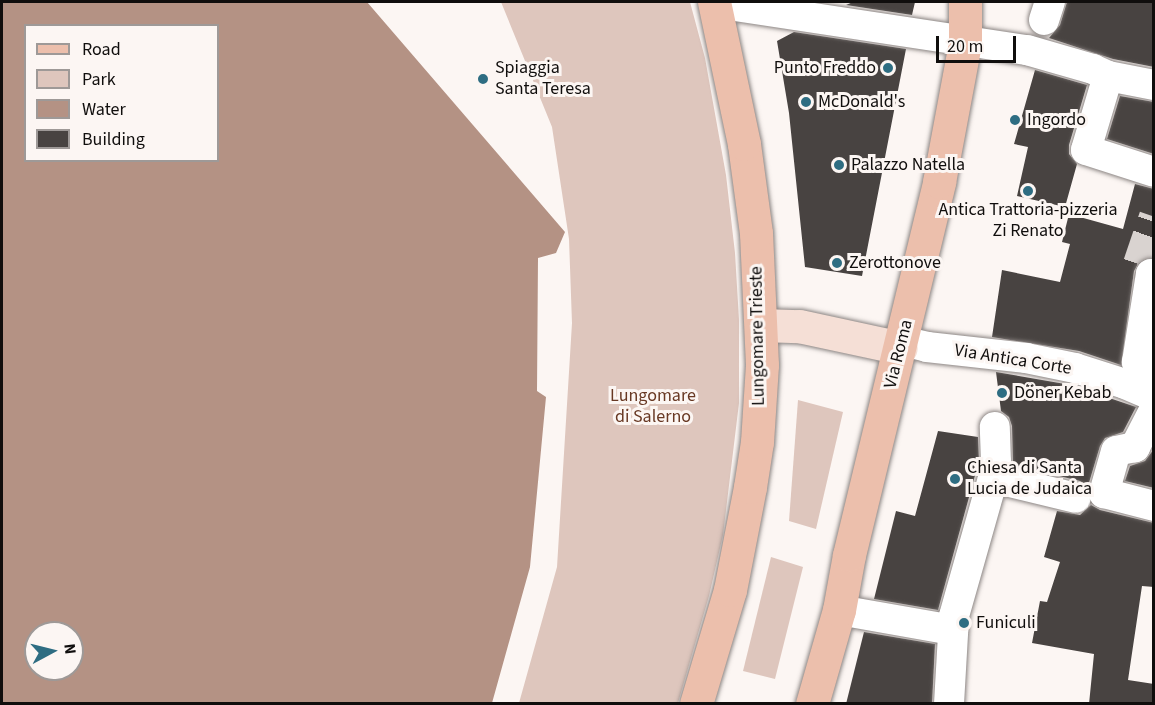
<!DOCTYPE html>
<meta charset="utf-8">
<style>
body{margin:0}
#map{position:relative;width:1155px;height:705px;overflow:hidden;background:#fcf6f3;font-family:"Source Sans 3",sans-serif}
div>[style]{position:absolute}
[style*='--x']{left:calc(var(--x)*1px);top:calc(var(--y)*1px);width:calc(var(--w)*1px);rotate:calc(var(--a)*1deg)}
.green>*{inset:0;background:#dec6bd}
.water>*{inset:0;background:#b49284}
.building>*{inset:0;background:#484341}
.street-tunnel>*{height:30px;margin-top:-15px;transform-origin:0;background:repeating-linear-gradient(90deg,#d9d3d0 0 30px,transparent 0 45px)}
.roads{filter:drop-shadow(0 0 2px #8c8684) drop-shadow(0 0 2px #8c8684)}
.street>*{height:30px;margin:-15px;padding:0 15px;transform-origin:15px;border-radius:15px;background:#fff}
.secondary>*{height:33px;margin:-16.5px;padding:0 16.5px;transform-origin:16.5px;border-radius:16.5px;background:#f5dfd6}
.primary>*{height:33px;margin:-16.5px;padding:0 16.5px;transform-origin:16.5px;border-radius:16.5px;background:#ecbfac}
.dots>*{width:16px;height:16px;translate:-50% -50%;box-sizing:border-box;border:3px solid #fcf6f3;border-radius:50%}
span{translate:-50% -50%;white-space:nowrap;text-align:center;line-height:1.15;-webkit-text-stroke:6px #fcf6f3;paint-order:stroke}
.poi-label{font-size:18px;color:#100e0d}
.right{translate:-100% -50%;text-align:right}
.left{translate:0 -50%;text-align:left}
.street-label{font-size:18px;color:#100e0d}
.park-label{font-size:18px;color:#683823}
.frame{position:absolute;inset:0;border:3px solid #100e0d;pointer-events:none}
.legend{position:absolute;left:24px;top:24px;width:195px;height:138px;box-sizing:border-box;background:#fcf6f3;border:2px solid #9e9997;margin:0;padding:8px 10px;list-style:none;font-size:18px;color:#100e0d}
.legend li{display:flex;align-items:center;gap:12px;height:30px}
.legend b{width:30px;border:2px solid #9e9997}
.north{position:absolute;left:24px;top:621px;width:60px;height:60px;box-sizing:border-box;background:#fcf6f3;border:2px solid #9e9997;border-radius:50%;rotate:83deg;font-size:16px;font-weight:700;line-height:24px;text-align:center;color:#100e0d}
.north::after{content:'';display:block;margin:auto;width:21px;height:27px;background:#2e6d82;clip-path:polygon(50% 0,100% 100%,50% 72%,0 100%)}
.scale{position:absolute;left:936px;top:36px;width:80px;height:27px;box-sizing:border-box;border:3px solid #100e0d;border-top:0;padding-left:8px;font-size:18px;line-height:21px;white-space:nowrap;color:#100e0d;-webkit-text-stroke:4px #fcf6f3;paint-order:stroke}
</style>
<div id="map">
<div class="green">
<div style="clip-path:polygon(501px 2px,690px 2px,705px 58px,726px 175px,735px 253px,739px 320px,739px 403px,723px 535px,709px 596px,678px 703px,519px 703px,557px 567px,572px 323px,569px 239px,552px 127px)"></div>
<div style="clip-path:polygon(798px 400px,843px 412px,816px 529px,789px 521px)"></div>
<div style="clip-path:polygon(771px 557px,803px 567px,775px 679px,743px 671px)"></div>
</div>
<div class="water">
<div style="clip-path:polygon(evenodd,2px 2px,367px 2px,565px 232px,556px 253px,538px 258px,537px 391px,546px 397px,530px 567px,492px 703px,2px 703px,2px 2px,26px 26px,218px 26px,218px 160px,26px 160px,26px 26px,2px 2px,36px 633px,72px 633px,72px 669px,36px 669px,36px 633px)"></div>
</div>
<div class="building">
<div style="clip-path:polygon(853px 2px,915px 2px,912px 15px,846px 5px)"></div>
<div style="clip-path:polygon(1067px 2px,1154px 2px,1154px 67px,1113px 59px,1049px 38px,1060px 25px)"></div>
<div style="clip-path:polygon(794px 32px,906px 49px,862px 276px,805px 267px,789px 113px,777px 41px)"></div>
<div style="clip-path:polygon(1035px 70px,1087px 85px,1069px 145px,1069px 154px,1077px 164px,1065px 207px,1017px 196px,1028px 147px,1014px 144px)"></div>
<div style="clip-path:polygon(1120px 96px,1154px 102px,1154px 154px,1107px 139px)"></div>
<div style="clip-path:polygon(1135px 184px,1154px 189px,1154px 257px,1139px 262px,1134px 271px,1121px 365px,1079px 351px,992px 337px,1002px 270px,1060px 282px,1070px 244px,1062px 242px,1069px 214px,1123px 229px)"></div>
<div style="clip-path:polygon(996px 372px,1071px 385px,1136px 407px,1123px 432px,1105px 438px,1100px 446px,1088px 486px,1080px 481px,1013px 465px,1012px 426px,1009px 417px,1001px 411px)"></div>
<div style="clip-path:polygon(938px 431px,978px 437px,979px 461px,938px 610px,874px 599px,896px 511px,915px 516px)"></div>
<div style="clip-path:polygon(1154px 449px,1154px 488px,1125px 481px,1130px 466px,1145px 461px)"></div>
<div style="clip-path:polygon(1091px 505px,1100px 510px,1154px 523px,1154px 587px,1142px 586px,1128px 680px,1154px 684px,1154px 704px,1089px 704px,1094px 654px,1032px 643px,1040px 601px,1047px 602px,1060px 562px,1044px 557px,1057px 511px,1080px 515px)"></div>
<div style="clip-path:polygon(864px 632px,935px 644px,932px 704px,846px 704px)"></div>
</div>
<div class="street-tunnel">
<div style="--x:1151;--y:274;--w:6;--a:-90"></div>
<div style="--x:1151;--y:268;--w:14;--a:-163"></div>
<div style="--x:1138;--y:264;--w:50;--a:-71.2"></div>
</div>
<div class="roads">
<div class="street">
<div style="--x:715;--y:3;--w:316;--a:8.6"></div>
<div style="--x:1027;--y:50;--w:69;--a:16.1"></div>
<div style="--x:1093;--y:69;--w:17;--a:25"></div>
<div style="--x:1108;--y:76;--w:47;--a:11.1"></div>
<div style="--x:1044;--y:20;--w:19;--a:-72"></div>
<div style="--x:1108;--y:76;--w:77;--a:106.6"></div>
<div style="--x:1086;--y:150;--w:71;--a:17.9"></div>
<div style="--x:902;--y:341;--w:26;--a:13"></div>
<div style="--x:927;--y:347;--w:100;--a:6.3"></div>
<div style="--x:1026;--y:358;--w:50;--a:11.5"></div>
<div style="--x:1075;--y:368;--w:52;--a:17.7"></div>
<div style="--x:1125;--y:384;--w:26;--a:23"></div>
<div style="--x:1149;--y:394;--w:9;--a:54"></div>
<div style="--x:1146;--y:375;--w:16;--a:-125"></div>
<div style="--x:1137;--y:362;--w:89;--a:-81"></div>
<div style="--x:1151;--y:274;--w:3;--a:18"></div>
<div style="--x:1154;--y:410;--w:42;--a:117.2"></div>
<div style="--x:1135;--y:447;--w:19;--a:168"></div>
<div style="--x:1116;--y:451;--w:44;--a:105.9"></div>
<div style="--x:1104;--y:493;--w:52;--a:14.6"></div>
<div style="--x:993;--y:478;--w:85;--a:13.5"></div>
<div style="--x:839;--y:610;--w:116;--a:10"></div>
<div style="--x:949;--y:704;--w:88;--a:-86.7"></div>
<div style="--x:954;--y:616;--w:143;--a:-74.2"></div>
<div style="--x:993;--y:478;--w:16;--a:-79"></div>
<div style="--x:996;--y:462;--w:35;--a:-92"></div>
</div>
<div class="secondary">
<div style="--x:761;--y:325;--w:38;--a:2"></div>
<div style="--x:799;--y:326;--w:104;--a:12.2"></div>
</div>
<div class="primary">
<div style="--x:696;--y:704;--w:119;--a:-73.4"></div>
<div style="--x:730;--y:590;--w:105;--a:-79"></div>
<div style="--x:750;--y:487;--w:46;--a:-81.2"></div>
<div style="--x:757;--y:442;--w:77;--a:-86.3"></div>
<div style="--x:762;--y:365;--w:132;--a:-92.6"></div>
<div style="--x:756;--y:233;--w:90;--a:-97.7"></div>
<div style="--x:744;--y:144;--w:145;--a:-101.9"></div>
<div style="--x:812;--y:704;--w:98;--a:-74"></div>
<div style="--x:839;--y:610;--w:56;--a:-79.7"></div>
<div style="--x:849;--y:555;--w:384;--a:-76.4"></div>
<div style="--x:939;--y:182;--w:141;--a:-79.4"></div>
<div style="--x:965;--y:43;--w:41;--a:-90"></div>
</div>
</div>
<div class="dots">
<div style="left:888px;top:68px;background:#2e6d82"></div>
<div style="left:483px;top:79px;background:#2e6d82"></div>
<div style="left:806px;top:102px;background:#2e6d82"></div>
<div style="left:1015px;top:120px;background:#2e6d82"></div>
<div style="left:839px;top:165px;background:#2e6d82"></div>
<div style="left:1028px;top:191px;background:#2e6d82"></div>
<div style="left:837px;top:263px;background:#2e6d82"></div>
<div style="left:1002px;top:393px;background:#2e6d82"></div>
<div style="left:955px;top:479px;background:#2e6d82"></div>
<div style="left:964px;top:623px;background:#2e6d82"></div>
</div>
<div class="poi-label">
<span class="right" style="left:876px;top:68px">Punto Freddo</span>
<span class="left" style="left:495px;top:79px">Spiaggia<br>Santa Teresa</span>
<span class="left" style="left:818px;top:102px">McDonald's</span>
<span class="left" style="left:1027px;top:120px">Ingordo</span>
<span class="left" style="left:851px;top:165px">Palazzo Natella</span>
<span style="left:1028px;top:221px">Antica Trattoria-pizzeria<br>Zi Renato</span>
<span class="left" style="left:849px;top:263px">Zerottonove</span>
<span class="left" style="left:1014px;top:393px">Döner Kebab</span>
<span class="left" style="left:967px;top:479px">Chiesa di Santa<br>Lucia de Judaica</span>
<span class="left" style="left:976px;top:623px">Funiculi</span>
</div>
<div class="street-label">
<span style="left:758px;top:336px;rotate:-91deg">Lungomare Trieste</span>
<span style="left:899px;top:354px;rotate:-76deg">Via Roma</span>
<span style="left:1013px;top:360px;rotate:9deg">Via Antica Corte</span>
</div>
<div class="park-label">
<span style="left:653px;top:407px">Lungomare<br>di Salerno</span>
</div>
<div class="frame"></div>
<ul class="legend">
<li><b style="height:8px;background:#ecbfac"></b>Road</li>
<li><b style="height:16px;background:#dec6bd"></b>Park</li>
<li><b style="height:16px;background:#b49284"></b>Water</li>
<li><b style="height:16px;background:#484341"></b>Building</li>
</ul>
<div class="north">N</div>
<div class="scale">20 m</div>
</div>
